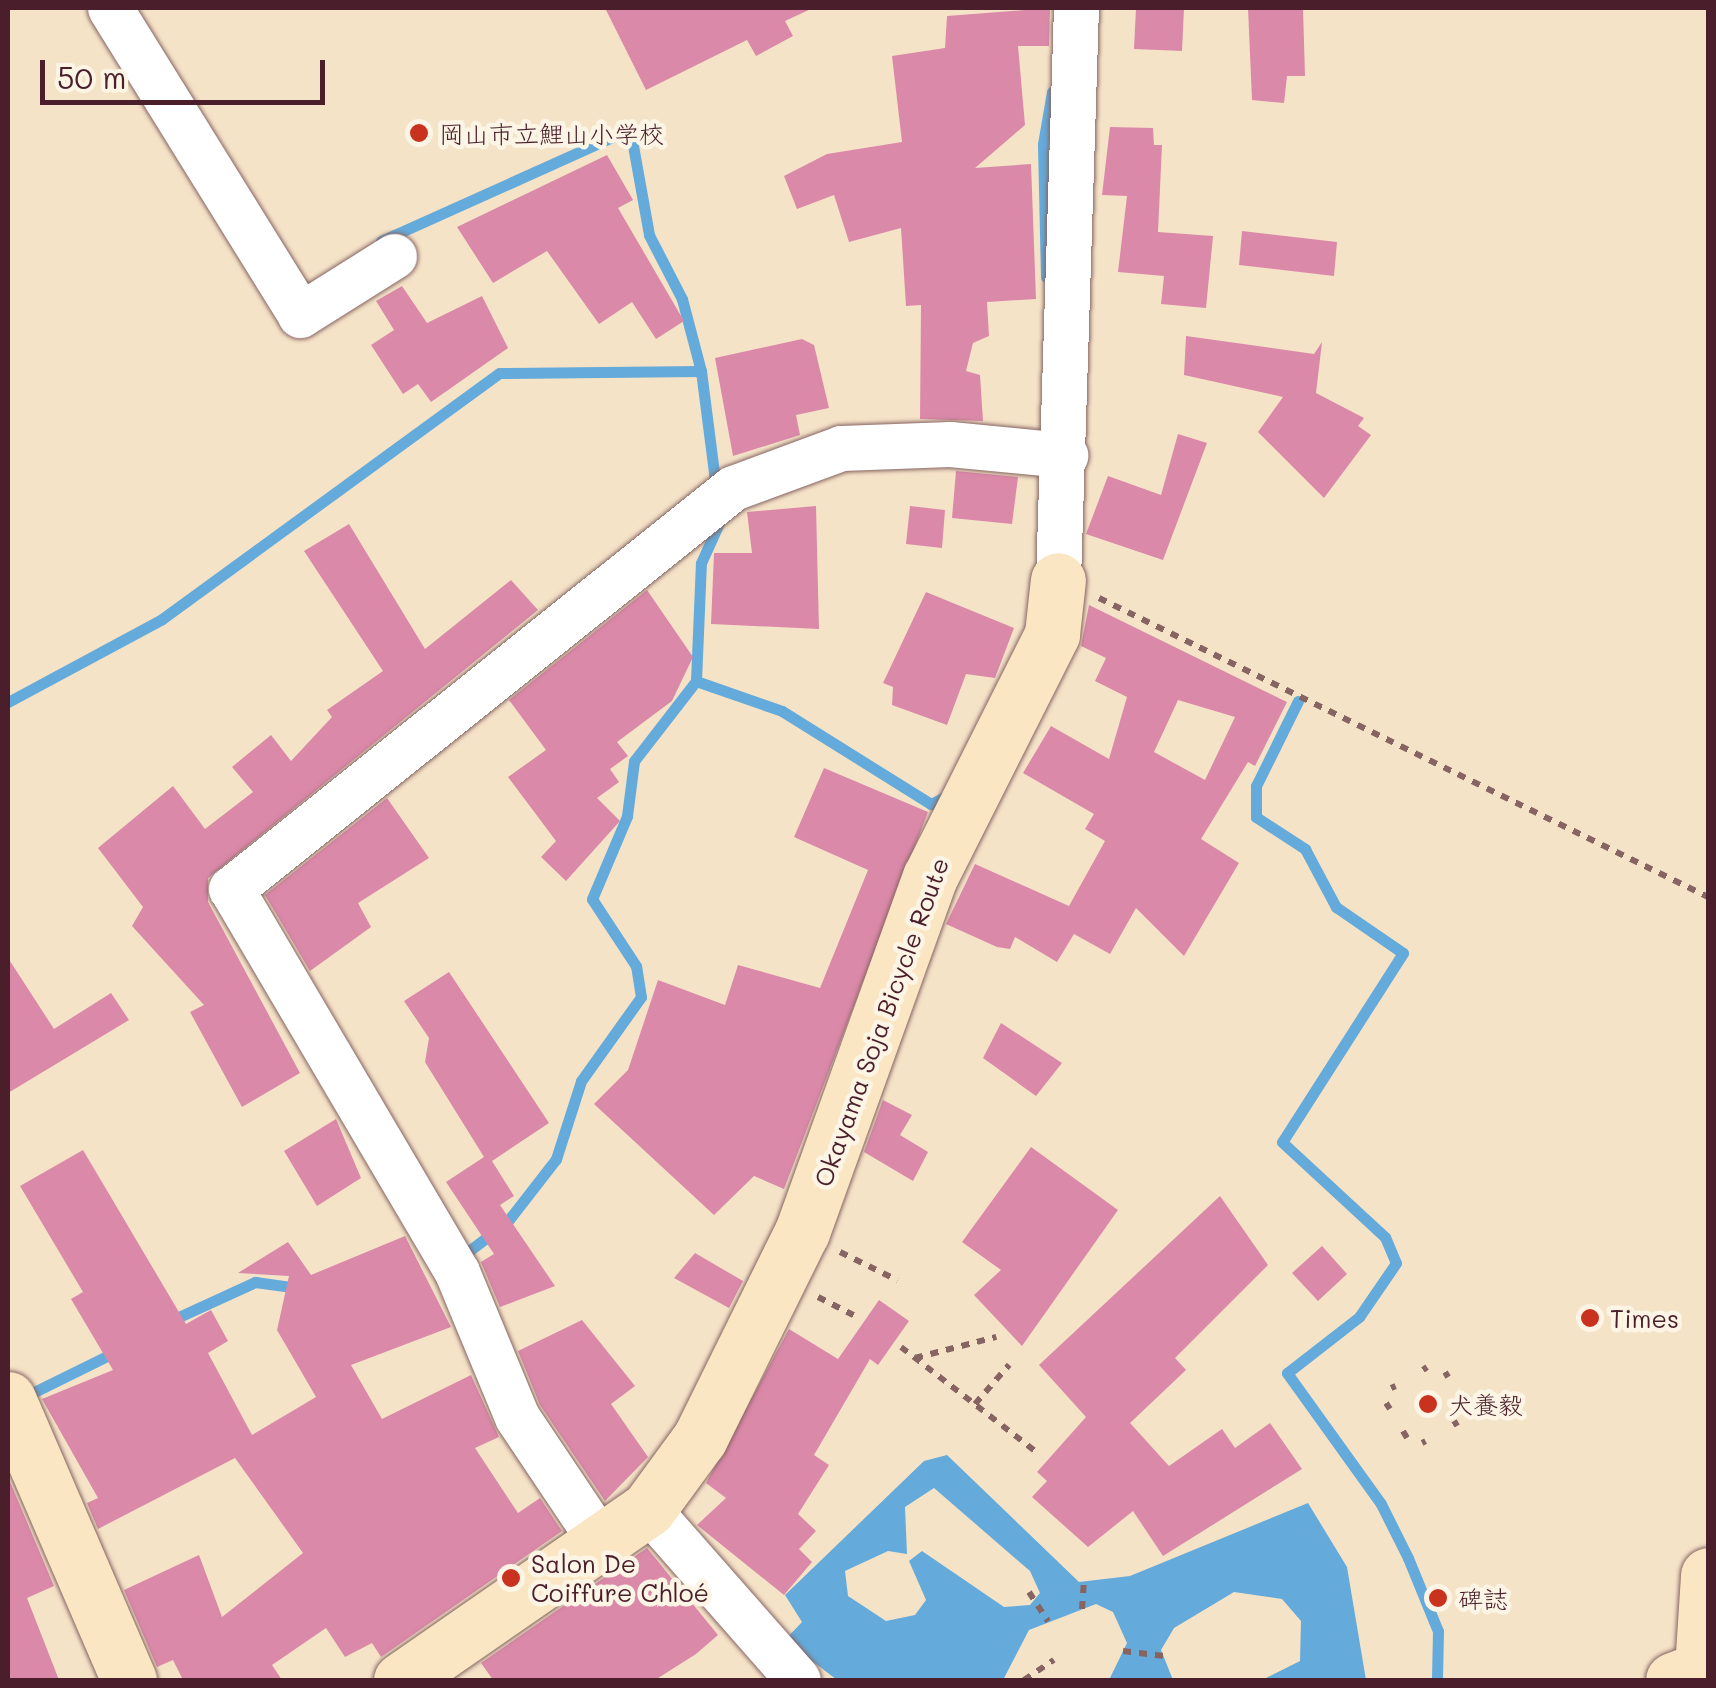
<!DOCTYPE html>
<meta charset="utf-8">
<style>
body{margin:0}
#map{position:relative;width:1716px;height:1688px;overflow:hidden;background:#f5e3c8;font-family:Mali,"Klee One",sans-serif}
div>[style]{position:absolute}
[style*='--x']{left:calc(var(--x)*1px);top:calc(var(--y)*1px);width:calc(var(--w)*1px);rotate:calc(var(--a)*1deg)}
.water>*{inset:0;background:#64aada}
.stream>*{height:11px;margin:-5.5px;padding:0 5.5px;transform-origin:5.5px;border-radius:5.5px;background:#64aada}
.building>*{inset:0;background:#db89a9}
.path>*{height:6px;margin-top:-3px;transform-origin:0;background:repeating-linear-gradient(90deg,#866462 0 8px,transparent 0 16px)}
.roads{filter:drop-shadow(0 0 2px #866462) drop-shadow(0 0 2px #866462)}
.street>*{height:45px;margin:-22.5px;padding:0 22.5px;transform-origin:22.5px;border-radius:22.5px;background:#fff}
.secondary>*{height:55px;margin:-27.5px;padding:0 27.5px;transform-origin:27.5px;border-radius:27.5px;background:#fbe6c4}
.dots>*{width:28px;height:28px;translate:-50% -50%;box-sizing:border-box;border:5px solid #fcf5e5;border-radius:50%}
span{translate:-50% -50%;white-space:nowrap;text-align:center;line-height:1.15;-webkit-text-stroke:9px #fcf5e5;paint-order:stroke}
.poi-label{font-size:25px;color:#4a1f2b}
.left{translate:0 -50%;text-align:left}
.street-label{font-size:25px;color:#4a1f2b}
.frame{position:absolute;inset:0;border:10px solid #4a1f2b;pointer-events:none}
.scale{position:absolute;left:40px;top:60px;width:285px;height:45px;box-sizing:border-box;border:5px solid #4a1f2b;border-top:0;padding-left:12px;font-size:30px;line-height:35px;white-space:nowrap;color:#4a1f2b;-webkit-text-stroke:8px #fcf5e5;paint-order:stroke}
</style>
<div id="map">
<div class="water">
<div style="clip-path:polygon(evenodd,947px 1455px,1079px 1582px,1130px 1576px,1308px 1503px,1347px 1567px,1366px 1680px,1262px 1680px,1300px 1661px,1301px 1621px,1282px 1599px,1234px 1592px,1174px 1628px,1161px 1650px,1173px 1680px,1109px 1680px,1127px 1643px,1113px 1612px,1096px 1604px,1029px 1630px,1003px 1680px,837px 1680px,785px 1640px,802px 1622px,785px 1595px,924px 1461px,947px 1455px,934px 1488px,1030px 1571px,1040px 1593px,1030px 1605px,1004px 1607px,922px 1551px,909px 1561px,926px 1600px,915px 1615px,886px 1621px,848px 1596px,845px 1571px,888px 1551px,907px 1554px,905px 1507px,934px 1488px)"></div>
</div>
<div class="stream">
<div style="--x:381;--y:241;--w:273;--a:-24.2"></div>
<div style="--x:630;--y:129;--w:108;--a:79.8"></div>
<div style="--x:649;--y:235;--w:72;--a:62.7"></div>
<div style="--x:682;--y:299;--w:74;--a:75.2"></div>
<div style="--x:1046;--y:277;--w:133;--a:-91.3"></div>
<div style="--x:1043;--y:144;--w:53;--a:-80.2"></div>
<div style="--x:696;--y:681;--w:118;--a:-87.6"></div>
<div style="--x:701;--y:563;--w:46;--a:-65.7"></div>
<div style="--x:1298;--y:701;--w:95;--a:116.3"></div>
<div style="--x:1256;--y:786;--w:31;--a:90"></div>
<div style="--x:1256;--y:817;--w:59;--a:33.1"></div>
<div style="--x:1305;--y:849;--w:66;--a:61.9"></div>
<div style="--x:1336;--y:907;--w:81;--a:34.5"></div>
<div style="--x:1403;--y:953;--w:224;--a:122.6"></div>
<div style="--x:1282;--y:1142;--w:140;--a:42.7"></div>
<div style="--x:1385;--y:1237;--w:28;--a:67"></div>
<div style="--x:1396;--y:1263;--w:65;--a:124.4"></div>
<div style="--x:1359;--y:1317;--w:91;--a:142.1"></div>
<div style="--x:1287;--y:1373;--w:161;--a:54.3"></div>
<div style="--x:1381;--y:1504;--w:60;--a:63.4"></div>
<div style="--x:1408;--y:1558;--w:79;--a:67.7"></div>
<div style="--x:1438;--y:1631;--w:49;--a:91.2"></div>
<div style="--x:8;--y:702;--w:175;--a:-28.3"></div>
<div style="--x:162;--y:619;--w:417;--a:-36.1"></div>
<div style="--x:499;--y:373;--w:202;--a:-0.6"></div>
<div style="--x:701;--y:371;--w:118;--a:82.7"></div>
<div style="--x:461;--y:1257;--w:58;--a:-37.3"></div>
<div style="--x:507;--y:1222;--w:80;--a:-52.1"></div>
<div style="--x:556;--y:1159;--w:82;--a:-72.2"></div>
<div style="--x:581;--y:1081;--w:103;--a:-54.5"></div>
<div style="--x:641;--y:997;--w:31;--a:-99"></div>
<div style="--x:636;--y:966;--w:80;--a:-123.3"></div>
<div style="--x:592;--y:899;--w:90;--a:-67.1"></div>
<div style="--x:627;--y:816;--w:55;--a:-82.7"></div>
<div style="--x:634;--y:761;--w:101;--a:-52.2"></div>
<div style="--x:696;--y:681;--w:91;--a:19.2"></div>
<div style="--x:782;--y:711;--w:176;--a:32"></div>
<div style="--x:931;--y:804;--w:16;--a:-27"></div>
<div style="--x:170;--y:1321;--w:94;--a:-24.6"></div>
<div style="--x:255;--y:1282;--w:43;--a:7.9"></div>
<div style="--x:24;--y:1397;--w:102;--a:-26.3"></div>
</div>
<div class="building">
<div style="clip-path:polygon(605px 8px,813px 8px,785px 21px,793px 36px,756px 56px,747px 40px,646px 90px)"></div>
<div style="clip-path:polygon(1050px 8px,1049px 46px,1018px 46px,1025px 125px,975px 168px,1031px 164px,1036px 299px,987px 302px,989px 336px,973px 343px,966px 371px,980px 375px,983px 421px,920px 419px,921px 305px,906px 306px,901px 228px,849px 242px,834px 195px,797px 209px,784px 176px,827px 154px,902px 142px,892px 56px,945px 48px,947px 16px)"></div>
<div style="clip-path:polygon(1136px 8px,1184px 8px,1182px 51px,1134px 49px)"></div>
<div style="clip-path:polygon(1248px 8px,1303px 8px,1305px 76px,1287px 76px,1284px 103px,1252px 100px)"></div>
<div style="clip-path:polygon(1110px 127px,1153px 128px,1154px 145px,1162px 145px,1158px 232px,1213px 236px,1206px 308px,1161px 304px,1164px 276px,1118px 272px,1127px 196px,1102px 195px)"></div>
<div style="clip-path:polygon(607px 155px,633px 200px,618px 208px,684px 321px,656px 339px,632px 302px,599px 324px,547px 251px,493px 283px,457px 227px)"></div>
<div style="clip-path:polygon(1242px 231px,1337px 242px,1334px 276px,1239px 265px)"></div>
<div style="clip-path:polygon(402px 286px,427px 323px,482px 296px,508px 348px,431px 402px,418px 384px,403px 394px,371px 345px,394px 330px,376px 301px)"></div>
<div style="clip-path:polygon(1186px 336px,1314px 354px,1322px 342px,1316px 393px,1364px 418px,1358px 426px,1371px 435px,1324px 498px,1258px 432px,1283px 397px,1184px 375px)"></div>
<div style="clip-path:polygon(802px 339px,814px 345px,829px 408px,796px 415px,800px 435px,733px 456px,715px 358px)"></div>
<div style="clip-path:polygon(1178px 434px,1207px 443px,1163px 560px,1086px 534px,1108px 476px,1161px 495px)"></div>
<div style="clip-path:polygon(956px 471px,1018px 477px,1012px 524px,952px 518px)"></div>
<div style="clip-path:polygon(816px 506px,819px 629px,711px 624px,714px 553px,752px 553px,747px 512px)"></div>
<div style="clip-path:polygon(910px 506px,945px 510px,942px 548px,906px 544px)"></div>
<div style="clip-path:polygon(349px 524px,425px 649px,511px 580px,538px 610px,208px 878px,208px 902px,300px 1073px,242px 1107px,190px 1012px,204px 1005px,132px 926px,143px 907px,98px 848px,173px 786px,205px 829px,253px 792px,232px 767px,271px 735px,291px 761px,332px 717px,327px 710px,383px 671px,304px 551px)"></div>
<div style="clip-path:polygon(647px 590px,693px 657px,672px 701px,617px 742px,628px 756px,610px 769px,619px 782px,597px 798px,620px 821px,566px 881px,541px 857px,556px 841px,508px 777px,546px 750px,509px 700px)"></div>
<div style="clip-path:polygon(926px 592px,1014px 628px,995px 678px,966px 674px,947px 725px,892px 705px,893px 687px,883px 683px)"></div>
<div style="clip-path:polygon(evenodd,1089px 605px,1287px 702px,1255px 766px,1248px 762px,1201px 839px,1239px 863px,1184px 956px,1136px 908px,1110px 954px,1074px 934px,1057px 962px,1015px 937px,1010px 949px,997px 947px,946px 924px,975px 864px,1069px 906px,1105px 841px,1085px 829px,1094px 814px,1023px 773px,1051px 726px,1109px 759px,1127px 697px,1095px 681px,1106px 658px,1081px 646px,1089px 605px,1178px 700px,1235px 717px,1205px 780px,1154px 752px,1178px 700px)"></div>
<div style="clip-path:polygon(824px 768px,928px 812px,784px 1189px,754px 1176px,714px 1215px,594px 1104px,628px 1070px,658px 980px,725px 1005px,738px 965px,820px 988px,868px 870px,794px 837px)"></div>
<div style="clip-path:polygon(387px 798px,429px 858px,358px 903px,371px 927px,310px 971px,265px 895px)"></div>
<div style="clip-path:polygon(8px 958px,54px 1029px,111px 993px,129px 1020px,8px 1093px)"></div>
<div style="clip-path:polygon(449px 972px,549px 1123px,492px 1161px,514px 1196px,500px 1205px,555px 1286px,500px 1307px,481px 1262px,494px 1254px,446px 1182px,484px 1157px,425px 1062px,429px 1038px,404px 1001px)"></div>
<div style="clip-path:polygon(1001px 1023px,1062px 1063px,1036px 1096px,983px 1058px)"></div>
<div style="clip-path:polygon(883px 1100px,912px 1115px,900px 1135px,928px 1152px,913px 1181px,864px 1152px)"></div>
<div style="clip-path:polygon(336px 1119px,361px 1178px,317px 1206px,284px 1151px)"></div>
<div style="clip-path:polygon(1031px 1147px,1118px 1210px,1022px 1346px,974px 1295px,1001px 1270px,962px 1242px)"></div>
<div style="clip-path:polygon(83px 1150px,186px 1324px,211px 1310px,228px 1341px,208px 1353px,252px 1435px,316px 1397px,277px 1330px,289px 1276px,238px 1273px,288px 1242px,311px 1275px,405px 1236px,451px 1327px,351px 1365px,382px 1419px,471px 1375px,499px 1437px,475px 1448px,518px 1513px,540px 1498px,562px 1531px,381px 1657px,372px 1643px,345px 1657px,326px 1628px,272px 1665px,282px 1680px,183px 1680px,173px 1660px,157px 1667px,124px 1590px,199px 1555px,222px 1617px,303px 1553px,235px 1458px,98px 1529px,87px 1503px,98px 1498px,42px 1399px,113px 1370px,71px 1299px,83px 1292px,20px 1186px)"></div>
<div style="clip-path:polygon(1220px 1196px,1268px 1265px,1175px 1358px,1186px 1370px,1130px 1423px,1169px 1466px,1222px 1429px,1235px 1448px,1270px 1423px,1302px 1469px,1163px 1556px,1133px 1511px,1088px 1547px,1032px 1497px,1047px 1481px,1037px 1472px,1086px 1417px,1039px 1365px)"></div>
<div style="clip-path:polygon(1322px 1246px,1347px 1274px,1318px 1301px,1292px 1273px)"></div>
<div style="clip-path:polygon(695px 1253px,743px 1281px,729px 1308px,674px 1278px)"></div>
<div style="clip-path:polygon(879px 1300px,909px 1321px,878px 1365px,870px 1359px,814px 1455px,829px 1465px,798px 1514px,816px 1531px,799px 1549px,812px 1562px,784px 1595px,697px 1525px,726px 1498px,706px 1483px,789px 1329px,838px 1359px)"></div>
<div style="clip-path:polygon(582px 1320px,635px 1386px,611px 1404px,648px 1457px,605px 1501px,540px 1405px,518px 1351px)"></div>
<div style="clip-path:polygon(8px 1477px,54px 1586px,27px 1598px,59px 1680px,8px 1680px)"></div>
<div style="clip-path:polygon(647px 1548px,718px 1635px,696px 1654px,655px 1680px,493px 1680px,481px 1663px)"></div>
</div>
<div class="path">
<div style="--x:1099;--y:598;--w:678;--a:26.15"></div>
<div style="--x:840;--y:1252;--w:64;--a:26.2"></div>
<div style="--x:818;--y:1297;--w:44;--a:27.1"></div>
<div style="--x:901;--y:1347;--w:175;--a:37.8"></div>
<div style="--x:915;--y:1358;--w:84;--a:-14.5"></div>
<div style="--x:1423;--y:1370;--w:5;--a:-37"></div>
<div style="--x:1445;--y:1372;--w:6;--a:59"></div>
<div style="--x:1391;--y:1388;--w:5;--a:-22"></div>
<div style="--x:1462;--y:1400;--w:6;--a:59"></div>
<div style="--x:1386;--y:1403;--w:7;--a:56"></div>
<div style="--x:975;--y:1404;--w:52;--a:-48.9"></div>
<div style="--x:1453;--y:1425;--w:6;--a:-31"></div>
<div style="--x:1403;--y:1431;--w:8;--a:60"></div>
<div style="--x:1422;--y:1443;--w:4;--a:-27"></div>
<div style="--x:1029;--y:1592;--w:35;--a:57"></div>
<div style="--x:1082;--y:1609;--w:30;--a:-86"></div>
<div style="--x:1123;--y:1651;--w:41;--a:7"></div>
<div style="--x:1024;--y:1680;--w:36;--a:-34"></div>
</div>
<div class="roads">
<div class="street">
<div style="--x:110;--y:8;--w:361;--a:58.2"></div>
<div style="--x:300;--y:315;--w:111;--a:-32.1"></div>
<div style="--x:1058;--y:580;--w:572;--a:-88.2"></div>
<div style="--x:648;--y:1509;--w:227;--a:48.7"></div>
<div style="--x:600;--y:1541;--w:149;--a:-123.8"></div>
<div style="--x:517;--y:1417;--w:157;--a:-112.5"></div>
<div style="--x:457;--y:1272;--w:445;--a:-120.5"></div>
<div style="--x:231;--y:889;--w:642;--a:-38.62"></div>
<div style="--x:733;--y:488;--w:115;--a:-20.3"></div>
<div style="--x:841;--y:448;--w:109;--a:-2.1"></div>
<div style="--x:950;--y:444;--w:116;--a:5.5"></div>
</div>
<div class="secondary">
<div style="--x:8;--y:1399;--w:306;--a:66.7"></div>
<div style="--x:401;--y:1680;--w:300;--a:-34.7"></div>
<div style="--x:648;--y:1509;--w:88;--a:-53.8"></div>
<div style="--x:700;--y:1438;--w:230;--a:-63.7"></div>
<div style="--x:802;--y:1232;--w:377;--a:-70.2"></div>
<div style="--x:930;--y:877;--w:272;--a:-63.3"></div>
<div style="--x:1052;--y:634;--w:54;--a:-83.7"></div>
<div style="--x:1673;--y:1680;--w:31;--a:-21"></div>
<div style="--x:1702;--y:1669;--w:94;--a:-86.3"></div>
</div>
</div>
<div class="dots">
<div style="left:419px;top:133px;background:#c8321e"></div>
<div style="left:1590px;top:1318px;background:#c8321e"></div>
<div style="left:1428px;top:1404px;background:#c8321e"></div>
<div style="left:511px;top:1578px;background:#c8321e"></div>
<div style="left:1438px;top:1598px;background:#c8321e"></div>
</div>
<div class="poi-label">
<span class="left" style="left:439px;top:133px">岡山市立鯉山小学校</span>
<span class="left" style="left:1610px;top:1318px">Times</span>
<span class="left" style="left:1448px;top:1404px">犬養毅</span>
<span class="left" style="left:531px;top:1578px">Salon De<br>Coiffure Chloé</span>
<span class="left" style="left:1458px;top:1598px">碑誌</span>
</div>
<div class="street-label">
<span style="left:881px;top:1022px;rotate:-70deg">Okayama Soja Bicycle Route</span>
</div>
<div class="frame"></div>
<div class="scale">50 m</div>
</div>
